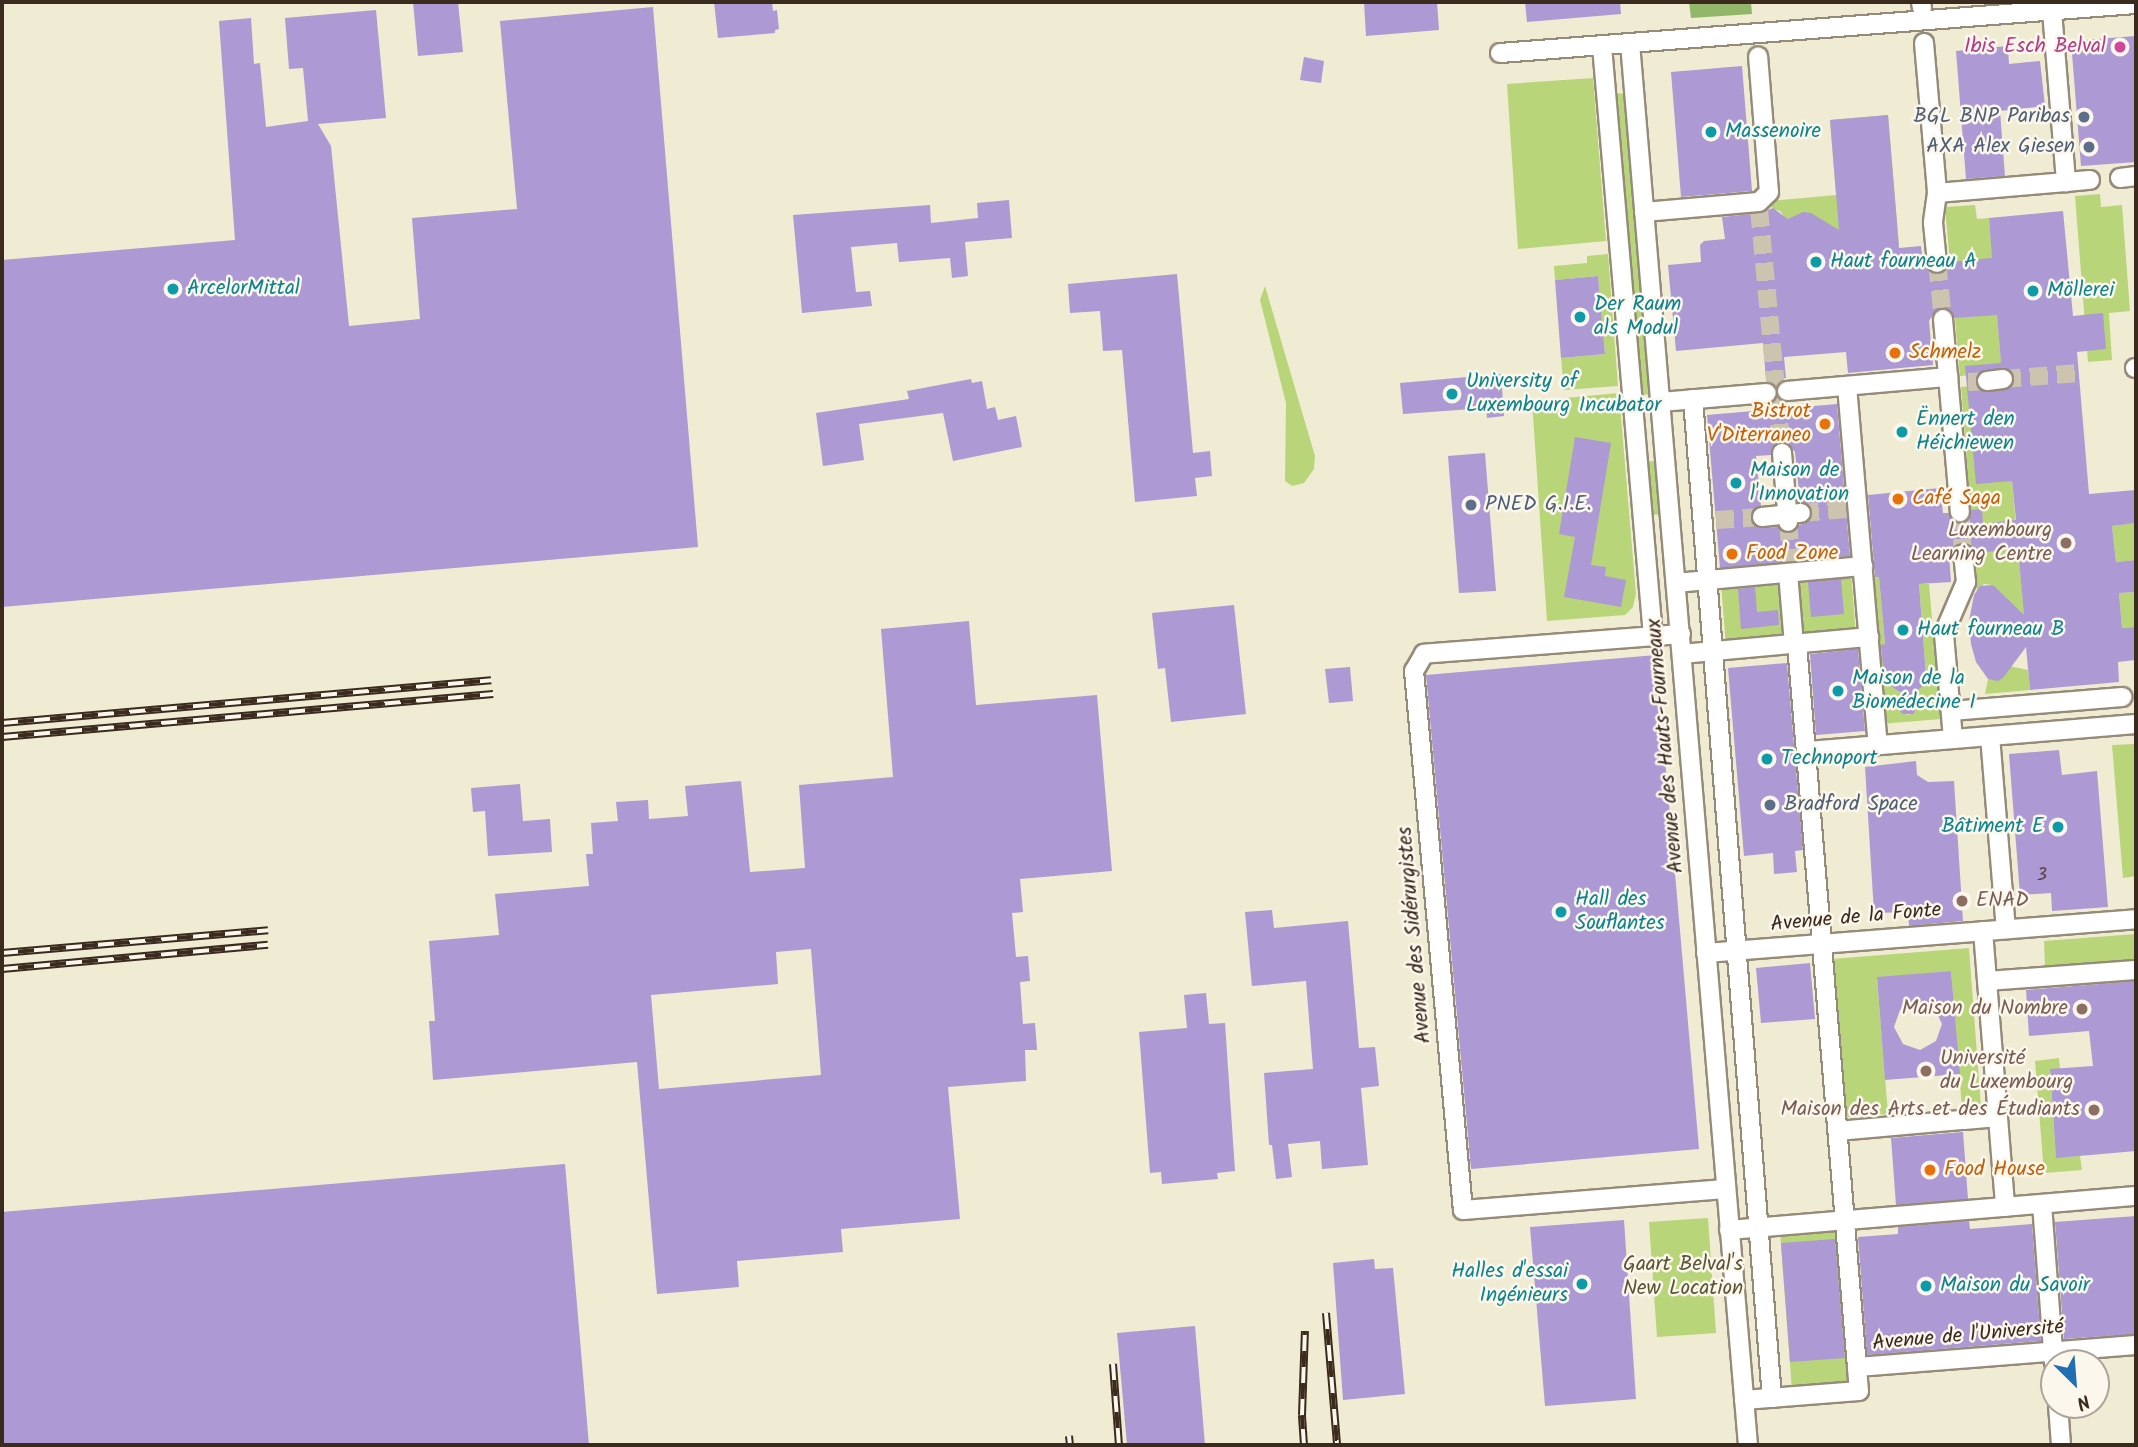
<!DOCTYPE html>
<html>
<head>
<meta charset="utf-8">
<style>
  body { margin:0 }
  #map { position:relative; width:2138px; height:1447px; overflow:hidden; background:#f0ebd3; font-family:Kalam,sans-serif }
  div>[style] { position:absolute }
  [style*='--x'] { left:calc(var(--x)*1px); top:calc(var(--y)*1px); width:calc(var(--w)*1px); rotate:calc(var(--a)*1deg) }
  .green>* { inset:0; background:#b9d57a }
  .forest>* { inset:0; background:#92b66a }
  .building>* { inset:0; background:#ad99d4 }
  .street-tunnel>* { height:18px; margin-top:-9px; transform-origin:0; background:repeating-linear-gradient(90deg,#ccc4af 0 18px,transparent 0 27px) }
  .roads { filter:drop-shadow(2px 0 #968a78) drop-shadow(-2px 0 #968a78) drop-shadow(0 2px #968a78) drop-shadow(0 -2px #968a78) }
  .street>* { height:18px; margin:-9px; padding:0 9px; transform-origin:9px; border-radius:9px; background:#fff }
  .rail>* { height:8px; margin-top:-4px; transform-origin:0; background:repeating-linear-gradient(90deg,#fbf7ec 0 16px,#3b2a1e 0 32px); box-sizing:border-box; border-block:2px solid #3b2a1e }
  .dots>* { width:19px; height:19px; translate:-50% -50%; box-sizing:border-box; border:4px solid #fbf7ec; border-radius:50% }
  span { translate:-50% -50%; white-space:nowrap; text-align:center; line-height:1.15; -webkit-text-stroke:5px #fbf7ec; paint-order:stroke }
  .number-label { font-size:18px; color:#58464c }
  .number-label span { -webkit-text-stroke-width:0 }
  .hotel-label { font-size:21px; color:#b23c85 }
  .right { translate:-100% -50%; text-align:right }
  .service-label { font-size:21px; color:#4e5e75 }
  .left { translate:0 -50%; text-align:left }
  .culture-label { font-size:21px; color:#0d838f }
  .food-label { font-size:21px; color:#c56008 }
  .education-label { font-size:21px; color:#785e54 }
  .street-label { font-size:21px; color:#3b2a1e }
  .park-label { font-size:21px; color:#5a5535 }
  .frame { position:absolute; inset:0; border:4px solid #3b2a1e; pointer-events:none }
  .north { position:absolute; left:2040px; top:1349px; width:70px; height:70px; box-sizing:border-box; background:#fbf7ec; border:2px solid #aea59a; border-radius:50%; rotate:155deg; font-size:19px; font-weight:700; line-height:28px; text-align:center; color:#3b2a1e }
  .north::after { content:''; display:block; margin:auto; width:24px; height:32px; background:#1f6fb2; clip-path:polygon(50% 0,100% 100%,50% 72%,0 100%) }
</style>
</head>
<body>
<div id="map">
  <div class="green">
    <div style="clip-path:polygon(1593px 78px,1606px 241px,1518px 249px,1507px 84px)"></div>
    <div style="clip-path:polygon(1628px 93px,1655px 394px,1638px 395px,1612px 94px)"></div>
    <div style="clip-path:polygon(1888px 115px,1899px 245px,1885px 246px,1786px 219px,1780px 211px,1772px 209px,1771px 201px,1836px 195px,1830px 120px)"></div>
    <div style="clip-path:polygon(2100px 194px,2101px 207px,2122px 205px,2130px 311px,2109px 313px,2112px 360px,2088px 362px,2075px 196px)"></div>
    <div style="clip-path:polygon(1975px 205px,1977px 219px,1989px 218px,2002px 373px,1960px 376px,1945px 207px)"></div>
    <div style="clip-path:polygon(1608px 254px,1618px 386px,1564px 390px,1561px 358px,1605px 354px,1598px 276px,1555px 280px,1554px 266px,1587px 263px,1587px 256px)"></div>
    <div style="clip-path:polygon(1265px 286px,1315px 456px,1314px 469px,1304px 483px,1292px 486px,1285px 481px,1286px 403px,1260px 300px)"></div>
    <div style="clip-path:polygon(2003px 383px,2025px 623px,1993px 585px,1984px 584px,1977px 591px,1961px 387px)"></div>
    <div style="clip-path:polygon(1619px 393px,1636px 594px,1633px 607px,1625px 615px,1547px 621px,1532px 401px)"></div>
    <div style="clip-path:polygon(1660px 460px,1665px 514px,1650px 515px,1645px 462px)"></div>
    <div style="clip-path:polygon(2136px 523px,2136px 560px,2116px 562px,2112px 526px)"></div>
    <div style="clip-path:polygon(1851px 573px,1856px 635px,1800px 639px,1795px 577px)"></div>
    <div style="clip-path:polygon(1879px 577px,1888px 678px,1893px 688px,1902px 693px,1899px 710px,1908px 715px,1917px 709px,1912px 693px,1922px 687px,1926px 676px,1919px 584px,1929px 584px,1941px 719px,1881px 724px,1868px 578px)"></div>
    <div style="clip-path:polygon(1781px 578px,1787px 640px,1726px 646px,1721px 584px)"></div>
    <div style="clip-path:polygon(2136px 592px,2136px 627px,2122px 628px,2119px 593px)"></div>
    <div style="clip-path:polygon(2009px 666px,2028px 670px,2030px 690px,1985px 694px,1988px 679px,1998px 680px)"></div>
    <div style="clip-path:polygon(2134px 744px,2136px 876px,2123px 878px,2112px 745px)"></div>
    <div style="clip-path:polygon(2136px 934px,2136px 960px,2045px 967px,2044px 941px)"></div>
    <div style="clip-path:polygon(1969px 948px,1981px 1107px,1962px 1109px,1951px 971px,1877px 978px,1888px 1114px,1845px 1117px,1832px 959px)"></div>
    <div style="clip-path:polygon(2059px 1058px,2060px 1069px,2050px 1070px,2056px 1157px,2080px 1156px,2082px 1170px,2044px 1173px,2035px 1061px)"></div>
    <div style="clip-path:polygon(1708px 1218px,1716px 1333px,1657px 1337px,1649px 1222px)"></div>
    <div style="clip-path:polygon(1836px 1228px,1848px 1386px,1792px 1391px,1780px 1232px)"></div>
  </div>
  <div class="forest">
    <div style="clip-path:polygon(1689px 2px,1751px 2px,1752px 14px,1691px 18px)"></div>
  </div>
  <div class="building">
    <div style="clip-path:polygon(413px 2px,458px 2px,463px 52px,418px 56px)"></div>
    <div style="clip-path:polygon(714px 2px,772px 2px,773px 11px,777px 10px,779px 29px,775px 30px,775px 33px,718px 38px)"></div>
    <div style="clip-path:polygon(1364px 2px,1437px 2px,1439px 30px,1366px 36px)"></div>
    <div style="clip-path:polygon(1525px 2px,1620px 2px,1621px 14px,1527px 22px)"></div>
    <div style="clip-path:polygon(653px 7px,698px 547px,2px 607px,2px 260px,235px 240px,219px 21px,251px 18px,254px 64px,260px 63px,266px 127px,308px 121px,303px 68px,289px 69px,285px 18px,376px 10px,386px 118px,318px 124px,331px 146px,349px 326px,420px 319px,412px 218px,517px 209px,500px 21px)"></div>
    <div style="clip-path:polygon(2136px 36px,2136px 162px,2081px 166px,2071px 41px)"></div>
    <div style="clip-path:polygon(2008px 46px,2009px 64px,2040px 61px,2045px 106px,2000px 111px,2005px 176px,1966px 179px,1956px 51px)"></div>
    <div style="clip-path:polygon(1304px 57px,1324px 61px,1321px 83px,1300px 80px)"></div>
    <div style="clip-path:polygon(1742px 66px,1752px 191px,1681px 197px,1671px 72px)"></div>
    <div style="clip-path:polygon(evenodd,1888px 115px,1899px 248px,1921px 246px,1923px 264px,1932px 273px,1943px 273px,1948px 262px,1992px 258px,1989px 218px,2063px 211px,2073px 316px,2103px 313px,2106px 349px,2077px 352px,2089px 494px,2136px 490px,2136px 523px,2112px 526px,2116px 562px,2136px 560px,2136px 592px,2119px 593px,2122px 628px,2136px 627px,2136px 660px,2118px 662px,2119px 682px,2030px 690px,2026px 647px,2003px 678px,1998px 681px,1988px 679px,1976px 662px,1971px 644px,1969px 621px,1974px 595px,1980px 586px,1993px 585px,2024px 615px,2018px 549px,1974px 553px,1972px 547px,1962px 543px,1956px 545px,1949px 555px,1951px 582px,1919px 584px,1926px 676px,1922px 687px,1912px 694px,1917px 704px,1914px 714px,1903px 714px,1899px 710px,1902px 693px,1893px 688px,1883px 665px,1881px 645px,1885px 644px,1879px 577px,1875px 577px,1868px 495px,1940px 488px,1943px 513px,1949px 513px,1956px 523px,1967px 521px,1971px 510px,1982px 509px,1983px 524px,2016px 520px,2012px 481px,1976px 484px,1965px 366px,2001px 363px,1997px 315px,1954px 318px,1947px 308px,1936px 310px,1929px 321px,1933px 365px,1848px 373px,1846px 352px,1784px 357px,1786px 378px,1766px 380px,1763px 343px,1676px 351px,1668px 265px,1701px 262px,1700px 245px,1704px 241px,1725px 239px,1722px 217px,1760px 213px,1773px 208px,1788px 219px,1803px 212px,1811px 213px,1839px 230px,1830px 120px,1888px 115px,2002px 368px,2012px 373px,2014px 378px,2010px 388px,1988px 392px,1978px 388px,1976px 382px,1980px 372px,2002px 368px)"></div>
    <div style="clip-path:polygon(1009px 200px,1012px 238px,965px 242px,968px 276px,952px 278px,950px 258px,899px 262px,897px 243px,851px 247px,856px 292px,870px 291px,872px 306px,802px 313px,793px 215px,930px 205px,931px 223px,978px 218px,977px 203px)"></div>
    <div style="clip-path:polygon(1177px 274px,1193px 453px,1210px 451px,1212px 476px,1195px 478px,1197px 496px,1135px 502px,1122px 350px,1103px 351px,1100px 311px,1070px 313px,1068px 284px)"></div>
    <div style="clip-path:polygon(1598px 276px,1605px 354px,1561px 358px,1555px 280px)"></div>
    <div style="clip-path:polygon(1501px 374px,1504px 416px,1487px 418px,1486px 408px,1403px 414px,1400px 383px)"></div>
    <div style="clip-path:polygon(971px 379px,972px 383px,982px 381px,987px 409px,995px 407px,998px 420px,1016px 416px,1022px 447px,953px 461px,943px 413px,859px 424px,864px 460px,823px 466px,816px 413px,909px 399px,907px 391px)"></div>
    <div style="clip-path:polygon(evenodd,1837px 404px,1850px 556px,1720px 568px,1707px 415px,1837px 404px,1780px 442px,1787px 443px,1795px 452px,1800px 502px,1810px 506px,1812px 513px,1808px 522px,1799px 525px,1790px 533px,1778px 527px,1758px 528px,1751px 517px,1755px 508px,1761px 506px,1756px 456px,1771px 455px,1772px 448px,1780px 442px)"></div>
    <div style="clip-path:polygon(1575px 437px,1611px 443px,1591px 565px,1606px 567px,1605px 576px,1626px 580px,1621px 607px,1564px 597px,1575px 537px,1559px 534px)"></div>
    <div style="clip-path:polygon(1485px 453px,1496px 591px,1459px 593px,1448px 456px)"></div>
    <div style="clip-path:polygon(1852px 578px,1841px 580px,1844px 614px,1811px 617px,1808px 582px)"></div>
    <div style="clip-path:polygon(1755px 587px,1757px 612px,1778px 610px,1779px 625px,1741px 629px,1738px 589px)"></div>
    <div style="clip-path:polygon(1234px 605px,1246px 714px,1171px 722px,1165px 668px,1158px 669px,1152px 613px)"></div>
    <div style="clip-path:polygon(evenodd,969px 621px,976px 705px,1097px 695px,1112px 871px,1020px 879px,1023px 912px,1012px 913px,1016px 957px,1028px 956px,1030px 981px,1020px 982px,1023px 1024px,1035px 1023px,1037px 1050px,1025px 1050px,1026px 1081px,948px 1087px,960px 1219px,841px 1229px,843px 1252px,737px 1261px,739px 1287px,657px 1294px,637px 1062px,433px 1080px,429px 1021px,435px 1021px,429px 941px,499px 935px,495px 894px,589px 886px,586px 854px,593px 854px,591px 823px,618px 821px,616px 802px,648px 800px,649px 819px,688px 816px,685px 786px,741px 781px,750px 872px,805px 868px,799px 785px,893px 777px,881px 629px,969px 621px,811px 949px,821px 1075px,659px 1089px,651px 995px,778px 984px,776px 952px,811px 949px)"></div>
    <div style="clip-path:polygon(1858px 649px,1865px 731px,1816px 735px,1810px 654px)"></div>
    <div style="clip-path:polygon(1656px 655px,1699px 1149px,1471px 1169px,1426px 675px)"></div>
    <div style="clip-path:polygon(1787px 663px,1803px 850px,1795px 851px,1797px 872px,1774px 874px,1773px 853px,1744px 856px,1728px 668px)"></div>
    <div style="clip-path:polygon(1350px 667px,1353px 701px,1329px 703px,1325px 669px)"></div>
    <div style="clip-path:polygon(2059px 750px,2062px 775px,2097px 771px,2108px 907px,2052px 911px,2051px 893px,2020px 895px,2009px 754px)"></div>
    <div style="clip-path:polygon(1916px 761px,1917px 775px,1928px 782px,1954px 781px,1963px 921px,1909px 926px,1908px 912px,1874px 913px,1865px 767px)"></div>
    <div style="clip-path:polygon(520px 784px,523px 821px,550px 819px,552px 852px,488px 856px,485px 811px,473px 812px,471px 788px)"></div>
    <div style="clip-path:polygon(1272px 910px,1274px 928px,1348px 921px,1359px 1048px,1375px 1047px,1379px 1086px,1361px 1088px,1368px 1165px,1322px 1169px,1320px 1141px,1288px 1144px,1292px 1177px,1276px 1179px,1272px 1145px,1269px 1145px,1264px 1073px,1313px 1069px,1306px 981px,1252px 986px,1245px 912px)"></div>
    <div style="clip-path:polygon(1810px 963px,1815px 1019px,1761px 1023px,1756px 968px)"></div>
    <div style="clip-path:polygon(evenodd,1951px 971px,1960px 1074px,1885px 1080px,1877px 977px,1951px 971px,1917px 1002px,1934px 1007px,1942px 1024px,1936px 1041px,1920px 1050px,1903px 1044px,1894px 1027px,1900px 1010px,1917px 1002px)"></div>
    <div style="clip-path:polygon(2136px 981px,2136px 1151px,2056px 1158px,2050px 1069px,2093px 1066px,2089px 1031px,2029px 1036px,2026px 990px)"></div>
    <div style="clip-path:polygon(1206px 993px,1209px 1024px,1225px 1023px,1235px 1171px,1217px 1173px,1218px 1179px,1162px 1184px,1161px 1172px,1150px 1173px,1139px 1032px,1187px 1028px,1184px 995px)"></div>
    <div style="clip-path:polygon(1963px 1132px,1968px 1199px,1896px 1205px,1891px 1138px)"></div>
    <div style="clip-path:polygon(565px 1164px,589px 1445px,2px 1445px,2px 1212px)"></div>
    <div style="clip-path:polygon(2136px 1216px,2136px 1334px,2064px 1339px,2055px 1222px)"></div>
    <div style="clip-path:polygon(1624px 1220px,1636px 1399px,1545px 1406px,1530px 1227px)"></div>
    <div style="clip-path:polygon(1969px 1221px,1970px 1229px,2032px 1224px,2041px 1341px,1867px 1355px,1858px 1237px,1898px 1234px,1898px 1227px)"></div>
    <div style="clip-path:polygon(1835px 1239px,1845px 1358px,1790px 1362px,1781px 1243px)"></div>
    <div style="clip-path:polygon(1374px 1259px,1375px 1269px,1393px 1268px,1405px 1394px,1343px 1400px,1333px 1263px)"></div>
    <div style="clip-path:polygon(1195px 1326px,1205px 1445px,1127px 1445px,1117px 1333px)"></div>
  </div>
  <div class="street-tunnel">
    <div style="--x:1759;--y:209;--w:245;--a:84.6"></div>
    <div style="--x:1937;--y:263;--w:56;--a:83.9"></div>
    <div style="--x:2003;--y:379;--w:76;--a:-4.5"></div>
    <div style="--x:1968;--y:382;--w:19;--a:-3"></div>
    <div style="--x:1960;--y:512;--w:42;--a:85.9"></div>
    <div style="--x:1801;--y:513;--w:45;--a:-5.1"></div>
    <div style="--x:1716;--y:520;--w:46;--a:-3.7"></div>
    <div style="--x:1788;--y:522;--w:45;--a:84.9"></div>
  </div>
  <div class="roads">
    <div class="street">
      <div style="--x:1921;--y:2;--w:6;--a:81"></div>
      <div style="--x:2052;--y:11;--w:172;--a:85.3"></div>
      <div style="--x:2066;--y:182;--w:24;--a:-5"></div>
      <div style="--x:1630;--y:43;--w:1407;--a:85.19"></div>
      <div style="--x:1924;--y:43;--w:151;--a:85"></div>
      <div style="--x:1937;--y:193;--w:30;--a:98"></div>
      <div style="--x:1933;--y:223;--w:40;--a:84.3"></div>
      <div style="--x:1602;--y:46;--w:592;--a:85.06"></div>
      <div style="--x:1500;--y:53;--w:638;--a:-4.41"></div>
      <div style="--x:2120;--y:178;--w:16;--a:-7"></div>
      <div style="--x:1937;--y:193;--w:129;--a:-4.9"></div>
      <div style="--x:1644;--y:212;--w:115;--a:-5"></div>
      <div style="--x:1759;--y:202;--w:14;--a:-45"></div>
      <div style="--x:1769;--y:192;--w:136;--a:-94.6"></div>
      <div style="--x:1943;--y:319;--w:194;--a:85"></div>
      <div style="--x:2135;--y:368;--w:1;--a:0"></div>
      <div style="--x:1987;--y:381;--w:16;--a:-7"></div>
      <div style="--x:1847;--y:386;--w:360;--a:85.1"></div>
      <div style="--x:1787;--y:391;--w:162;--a:-5"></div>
      <div style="--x:1693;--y:399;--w:1002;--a:85.48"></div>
      <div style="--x:1661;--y:402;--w:106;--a:-4.9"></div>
      <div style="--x:1782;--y:453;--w:69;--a:85"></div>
      <div style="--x:1762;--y:517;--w:39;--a:-6"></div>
      <div style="--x:1788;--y:573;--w:71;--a:85.2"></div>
      <div style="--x:1676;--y:583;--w:188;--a:-5.2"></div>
      <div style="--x:1681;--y:634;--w:258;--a:175.6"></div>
      <div style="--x:1424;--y:654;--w:20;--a:120"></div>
      <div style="--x:1414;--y:671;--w:541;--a:84.81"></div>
      <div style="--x:1463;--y:1210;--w:263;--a:-4.6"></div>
      <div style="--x:1797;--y:644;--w:725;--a:85.26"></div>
      <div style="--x:1682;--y:654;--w:188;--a:-5.2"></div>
      <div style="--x:1951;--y:711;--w:172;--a:-4.7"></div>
      <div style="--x:1990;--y:736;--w:194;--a:85.3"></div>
      <div style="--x:1953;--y:739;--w:106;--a:-94.9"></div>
      <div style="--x:1944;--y:633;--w:56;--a:-66.7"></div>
      <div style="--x:1966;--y:582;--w:28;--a:-96"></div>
      <div style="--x:1808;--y:751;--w:329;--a:-4.7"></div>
      <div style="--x:1983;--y:931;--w:277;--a:85.4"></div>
      <div style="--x:1706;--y:953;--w:431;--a:-4.5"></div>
      <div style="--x:1987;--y:981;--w:149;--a:-4.2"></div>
      <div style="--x:1964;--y:1120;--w:34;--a:-5"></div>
      <div style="--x:1838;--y:1131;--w:123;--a:-5.1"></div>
      <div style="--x:2042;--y:1204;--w:159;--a:85.7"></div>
      <div style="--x:1729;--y:1230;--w:408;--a:-4.8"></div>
      <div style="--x:1744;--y:1400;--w:115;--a:-4.5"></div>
      <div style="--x:1859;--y:1391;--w:24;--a:-95"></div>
      <div style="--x:1857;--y:1367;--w:280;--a:-4.5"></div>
      <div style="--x:2058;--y:1405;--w:40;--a:85.7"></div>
    </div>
  </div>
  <div class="rail">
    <div style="--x:2;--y:723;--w:491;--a:-5"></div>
    <div style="--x:2;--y:737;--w:493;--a:-5"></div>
    <div style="--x:2;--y:953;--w:267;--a:-4.9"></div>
    <div style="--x:2;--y:969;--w:267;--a:-5.2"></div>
    <div style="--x:1326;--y:1313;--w:132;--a:85.2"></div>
    <div style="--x:1113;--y:1364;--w:81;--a:85.8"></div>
    <div style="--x:1069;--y:1436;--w:9;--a:84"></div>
    <div style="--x:1304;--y:1445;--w:30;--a:-94"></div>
    <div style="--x:1302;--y:1415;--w:84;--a:-88"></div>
  </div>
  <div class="dots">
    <div style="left:2120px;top:47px;background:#d1479c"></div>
    <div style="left:2084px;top:117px;background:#5c6f8a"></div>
    <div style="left:1711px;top:132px;background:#0f9aa8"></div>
    <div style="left:2089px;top:147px;background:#5c6f8a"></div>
    <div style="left:1816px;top:262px;background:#0f9aa8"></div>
    <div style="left:173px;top:289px;background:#0f9aa8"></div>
    <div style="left:2033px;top:291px;background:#0f9aa8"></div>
    <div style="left:1580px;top:317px;background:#0f9aa8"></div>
    <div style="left:1895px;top:353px;background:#e8710a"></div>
    <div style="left:1452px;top:394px;background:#0f9aa8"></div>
    <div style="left:1825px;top:424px;background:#e8710a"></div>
    <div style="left:1902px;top:432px;background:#0f9aa8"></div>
    <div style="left:1736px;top:483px;background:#0f9aa8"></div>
    <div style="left:1898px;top:499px;background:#e8710a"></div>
    <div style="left:1471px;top:505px;background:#5c6f8a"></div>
    <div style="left:2066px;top:543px;background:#8d6e63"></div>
    <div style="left:1732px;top:554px;background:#e8710a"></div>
    <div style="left:1903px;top:630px;background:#0f9aa8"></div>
    <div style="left:1838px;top:691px;background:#0f9aa8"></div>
    <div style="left:1767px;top:759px;background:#0f9aa8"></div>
    <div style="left:1770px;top:805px;background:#5c6f8a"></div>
    <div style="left:2058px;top:827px;background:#0f9aa8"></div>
    <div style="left:1962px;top:901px;background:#8d6e63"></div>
    <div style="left:1561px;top:912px;background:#0f9aa8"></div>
    <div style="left:2082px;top:1009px;background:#8d6e63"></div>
    <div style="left:1926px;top:1071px;background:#8d6e63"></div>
    <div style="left:2094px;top:1110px;background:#8d6e63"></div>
    <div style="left:1930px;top:1170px;background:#e8710a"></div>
    <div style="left:1582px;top:1284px;background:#0f9aa8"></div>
    <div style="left:1926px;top:1286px;background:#0f9aa8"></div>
  </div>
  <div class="number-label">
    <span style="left:2042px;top:876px">3</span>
  </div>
  <div class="hotel-label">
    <span class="right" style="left:2106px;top:47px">Ibis Esch Belval</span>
  </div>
  <div class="service-label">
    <span class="right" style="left:2070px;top:117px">BGL BNP Paribas</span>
    <span class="right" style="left:2075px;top:147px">AXA Alex Giesen</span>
    <span class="left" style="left:1485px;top:505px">PNED G.I.E.</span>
    <span class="left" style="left:1784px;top:805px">Bradford Space</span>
  </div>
  <div class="culture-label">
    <span class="left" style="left:1725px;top:132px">Massenoire</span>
    <span class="left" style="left:1830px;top:262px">Haut fourneau A</span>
    <span class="left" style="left:187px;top:289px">ArcelorMittal</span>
    <span class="left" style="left:2047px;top:291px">Möllerei</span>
    <span class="left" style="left:1594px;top:317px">Der Raum<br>als Modul</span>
    <span class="left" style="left:1466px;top:394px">University of<br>Luxembourg Incubator</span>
    <span class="left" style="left:1916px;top:432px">Ënnert den<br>Héichiewen</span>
    <span class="left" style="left:1750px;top:483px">Maison de<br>l'Innovation</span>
    <span class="left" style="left:1917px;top:630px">Haut fourneau B</span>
    <span class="left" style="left:1852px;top:691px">Maison de la<br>Biomédecine I</span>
    <span class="left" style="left:1781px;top:759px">Technoport</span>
    <span class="right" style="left:2044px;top:827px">Bâtiment E</span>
    <span class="left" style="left:1575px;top:912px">Hall des<br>Souflantes</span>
    <span class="right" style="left:1568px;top:1284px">Halles d'essai<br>Ingénieurs</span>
    <span class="left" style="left:1940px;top:1286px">Maison du Savoir</span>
  </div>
  <div class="food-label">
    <span class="left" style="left:1909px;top:353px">Schmelz</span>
    <span class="right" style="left:1811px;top:424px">Bistrot<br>V'Diterraneo</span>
    <span class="left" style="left:1912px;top:499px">Café Saga</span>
    <span class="left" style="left:1746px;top:554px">Food Zone</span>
    <span class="left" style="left:1944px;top:1170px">Food House</span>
  </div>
  <div class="education-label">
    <span class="right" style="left:2052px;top:543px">Luxembourg<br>Learning Centre</span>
    <span class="left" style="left:1976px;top:901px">ENAD</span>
    <span class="right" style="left:2068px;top:1009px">Maison du Nombre</span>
    <span class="left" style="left:1940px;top:1071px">Université<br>du Luxembourg</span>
    <span class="right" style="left:2080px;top:1110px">Maison des Arts et des Étudiants</span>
  </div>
  <div class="street-label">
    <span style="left:1666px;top:746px;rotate:-95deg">Avenue des Hauts-Fourneaux</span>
    <span style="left:1856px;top:918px;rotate:-5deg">Avenue de la Fonte</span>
    <span style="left:1415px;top:935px;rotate:-95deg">Avenue des Sidérurgistes</span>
    <span style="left:1968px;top:1336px;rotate:-5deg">Avenue de l'Université</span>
  </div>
  <div class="park-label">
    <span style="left:1683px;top:1277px">Gaart Belval's<br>New Location</span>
  </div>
  <div class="frame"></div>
  <div class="north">N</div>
</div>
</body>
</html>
